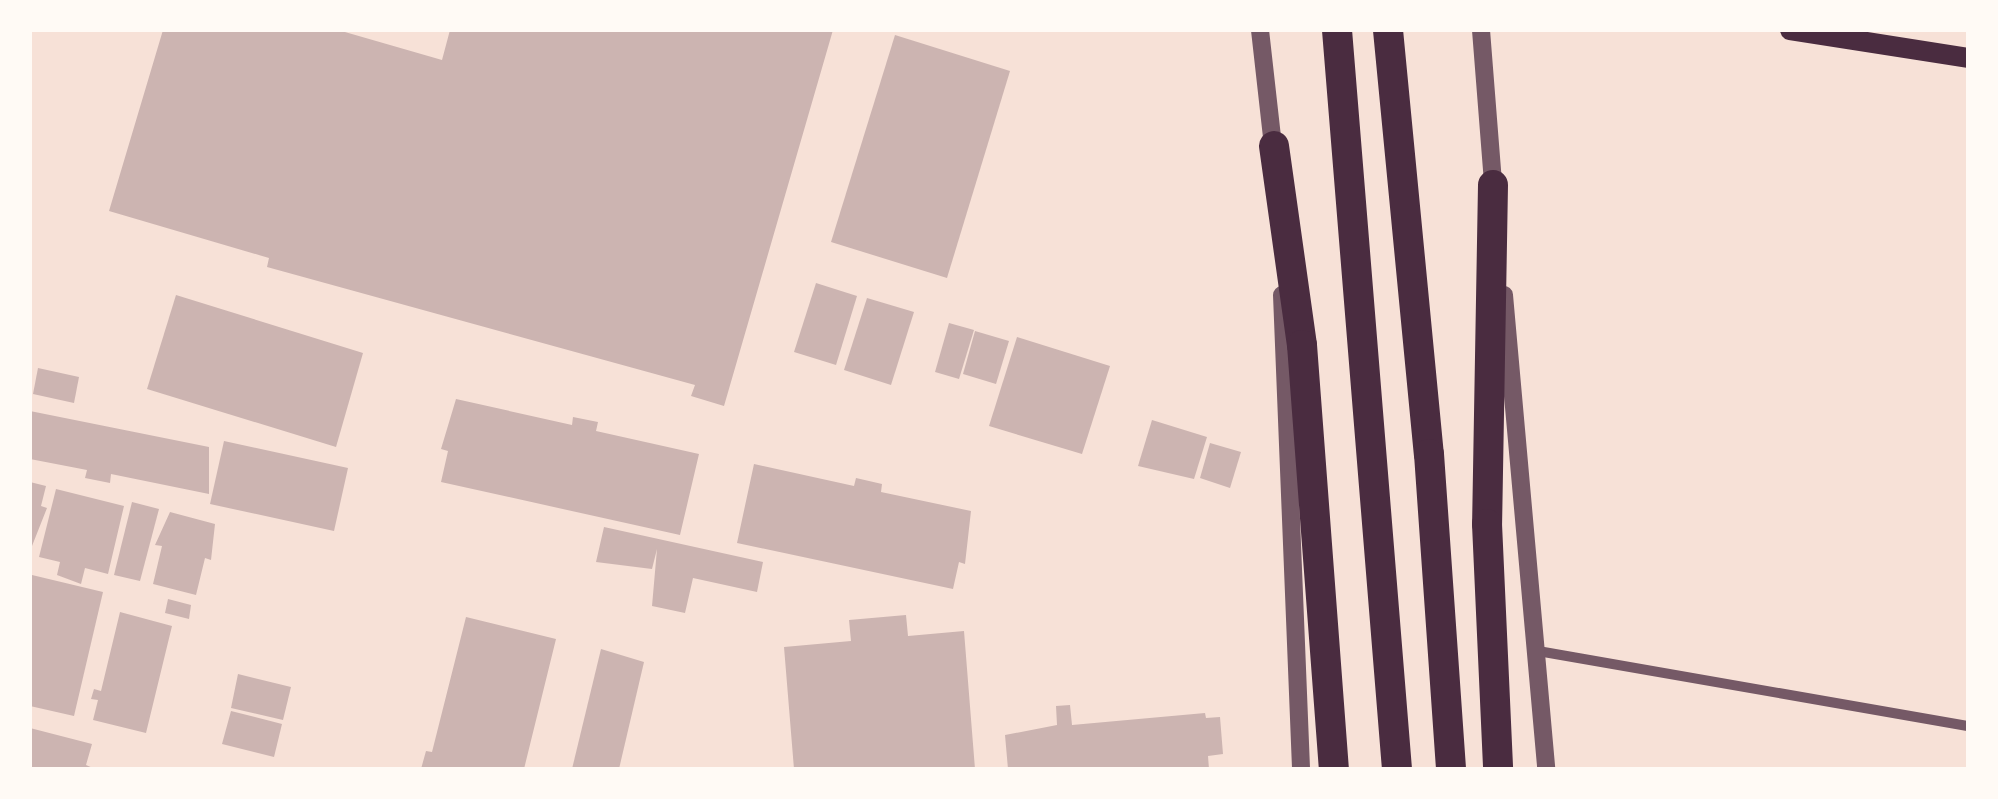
<!DOCTYPE html>
<html>
<head>
<meta charset="utf-8">
<style>
  body { margin:0 }
  #map { position:relative; width:1998px; height:799px; overflow:hidden; background:#f7e1d7; font-family:"Source Sans 3",sans-serif }
  div>[style] { position:absolute }
  [style*='--x'] { left:calc(var(--x)*1px); top:calc(var(--y)*1px); width:calc(var(--w)*1px); rotate:calc(var(--a)*1deg) }
  .building>* { inset:0; background:#ccb4b1 }
  .minor>* { height:10px; margin:-5px; padding:0 5px; transform-origin:5px; border-radius:5px; background:#755966 }
  .tertiary>* { height:18px; margin:-9px; padding:0 9px; transform-origin:9px; border-radius:9px; background:#755966 }
  .secondary>* { height:20px; margin:-10px; padding:0 10px; transform-origin:10px; border-radius:10px; background:#4a2c40 }
  .motorway>* { height:30px; margin:-15px; padding:0 15px; transform-origin:15px; border-radius:15px; background:#4a2c40 }
  span { translate:-50% -50%; white-space:nowrap; text-align:center; line-height:1.15; -webkit-text-stroke:10px #fffaf5; paint-order:stroke }
  .frame { position:absolute; inset:0; border:32px solid #fffaf5; pointer-events:none }
</style>
</head>
<body>
<div id="map">
  <div class="building">
    <div style="clip-path:polygon(163px 30px,338px 30px,442px 60px,450px 30px,833px 30px,724px 406px,691px 396px,695px 385px,267px 267px,269px 258px,109px 211px)"></div>
    <div style="clip-path:polygon(895px 35px,1010px 71px,947px 278px,831px 242px)"></div>
    <div style="clip-path:polygon(816px 283px,857px 296px,836px 365px,794px 352px)"></div>
    <div style="clip-path:polygon(176px 295px,363px 353px,336px 447px,147px 389px)"></div>
    <div style="clip-path:polygon(867px 298px,914px 312px,891px 385px,844px 370px)"></div>
    <div style="clip-path:polygon(949px 323px,974px 330px,959px 379px,935px 372px)"></div>
    <div style="clip-path:polygon(975px 331px,1009px 341px,996px 384px,963px 374px)"></div>
    <div style="clip-path:polygon(1017px 337px,1110px 366px,1082px 454px,989px 426px)"></div>
    <div style="clip-path:polygon(38px 368px,79px 377px,74px 403px,33px 394px)"></div>
    <div style="clip-path:polygon(456px 399px,572px 425px,573px 417px,598px 422px,596px 431px,699px 454px,680px 535px,441px 482px,448px 451px,441px 449px)"></div>
    <div style="clip-path:polygon(30px 411px,209px 447px,209px 494px,111px 474px,110px 483px,85px 478px,87px 470px,30px 459px)"></div>
    <div style="clip-path:polygon(1152px 420px,1207px 437px,1194px 479px,1138px 466px)"></div>
    <div style="clip-path:polygon(224px 441px,348px 468px,334px 531px,210px 504px)"></div>
    <div style="clip-path:polygon(1210px 443px,1241px 452px,1230px 488px,1200px 478px)"></div>
    <div style="clip-path:polygon(754px 464px,854px 486px,856px 478px,882px 484px,881px 492px,971px 511px,965px 564px,959px 562px,953px 589px,737px 543px)"></div>
    <div style="clip-path:polygon(30px 482px,46px 486px,41px 506px,47px 508px,32px 546px)"></div>
    <div style="clip-path:polygon(56px 489px,124px 506px,108px 574px,85px 568px,81px 584px,57px 575px,60px 562px,39px 557px)"></div>
    <div style="clip-path:polygon(132px 502px,159px 509px,140px 581px,114px 575px)"></div>
    <div style="clip-path:polygon(170px 512px,215px 524px,211px 560px,205px 558px,196px 595px,153px 584px,162px 546px,155px 545px)"></div>
    <div style="clip-path:polygon(604px 527px,763px 562px,757px 592px,693px 578px,685px 613px,652px 606px,657px 549px,652px 569px,596px 562px)"></div>
    <div style="clip-path:polygon(32px 575px,103px 592px,74px 716px,30px 706px)"></div>
    <div style="clip-path:polygon(168px 599px,191px 605px,189px 619px,165px 613px)"></div>
    <div style="clip-path:polygon(120px 612px,172px 626px,146px 733px,93px 720px,98px 700px,91px 699px,94px 689px,101px 691px)"></div>
    <div style="clip-path:polygon(906px 615px,908px 636px,964px 631px,975px 769px,794px 769px,784px 647px,851px 641px,849px 620px)"></div>
    <div style="clip-path:polygon(466px 617px,556px 639px,524px 769px,421px 769px,426px 751px,432px 752px)"></div>
    <div style="clip-path:polygon(601px 649px,644px 662px,619px 769px,572px 769px)"></div>
    <div style="clip-path:polygon(238px 674px,291px 687px,283px 720px,231px 708px)"></div>
    <div style="clip-path:polygon(1070px 705px,1072px 725px,1205px 713px,1206px 718px,1220px 717px,1223px 754px,1208px 756px,1209px 769px,1008px 769px,1005px 735px,1057px 725px,1056px 706px)"></div>
    <div style="clip-path:polygon(231px 711px,282px 724px,274px 757px,222px 744px)"></div>
    <div style="clip-path:polygon(30px 728px,92px 744px,86px 765px,95px 769px,30px 769px)"></div>
  </div>
  <div class="minor">
    <div style="--x:1538;--y:651;--w:436;--a:9.9"></div>
  </div>
  <div class="tertiary">
    <div style="--x:1260;--y:30;--w:125;--a:83.6"></div>
    <div style="--x:1481;--y:30;--w:165;--a:85.5"></div>
    <div style="--x:1282;--y:295;--w:474;--a:87.7"></div>
    <div style="--x:1504;--y:295;--w:476;--a:84.9"></div>
  </div>
  <div class="secondary">
    <div style="--x:1790;--y:30;--w:180;--a:8.9"></div>
  </div>
  <div class="motorway">
    <div style="--x:1337;--y:30;--w:741;--a:85.36"></div>
    <div style="--x:1388;--y:30;--w:426;--a:84.5"></div>
    <div style="--x:1429;--y:454;--w:316;--a:86"></div>
    <div style="--x:1274;--y:146;--w:201;--a:82"></div>
    <div style="--x:1302;--y:345;--w:425;--a:85.7"></div>
    <div style="--x:1493;--y:185;--w:339;--a:91"></div>
    <div style="--x:1487;--y:524;--w:245;--a:87.4"></div>
  </div>
  <div class="frame"></div>
</div>
</body>
</html>
